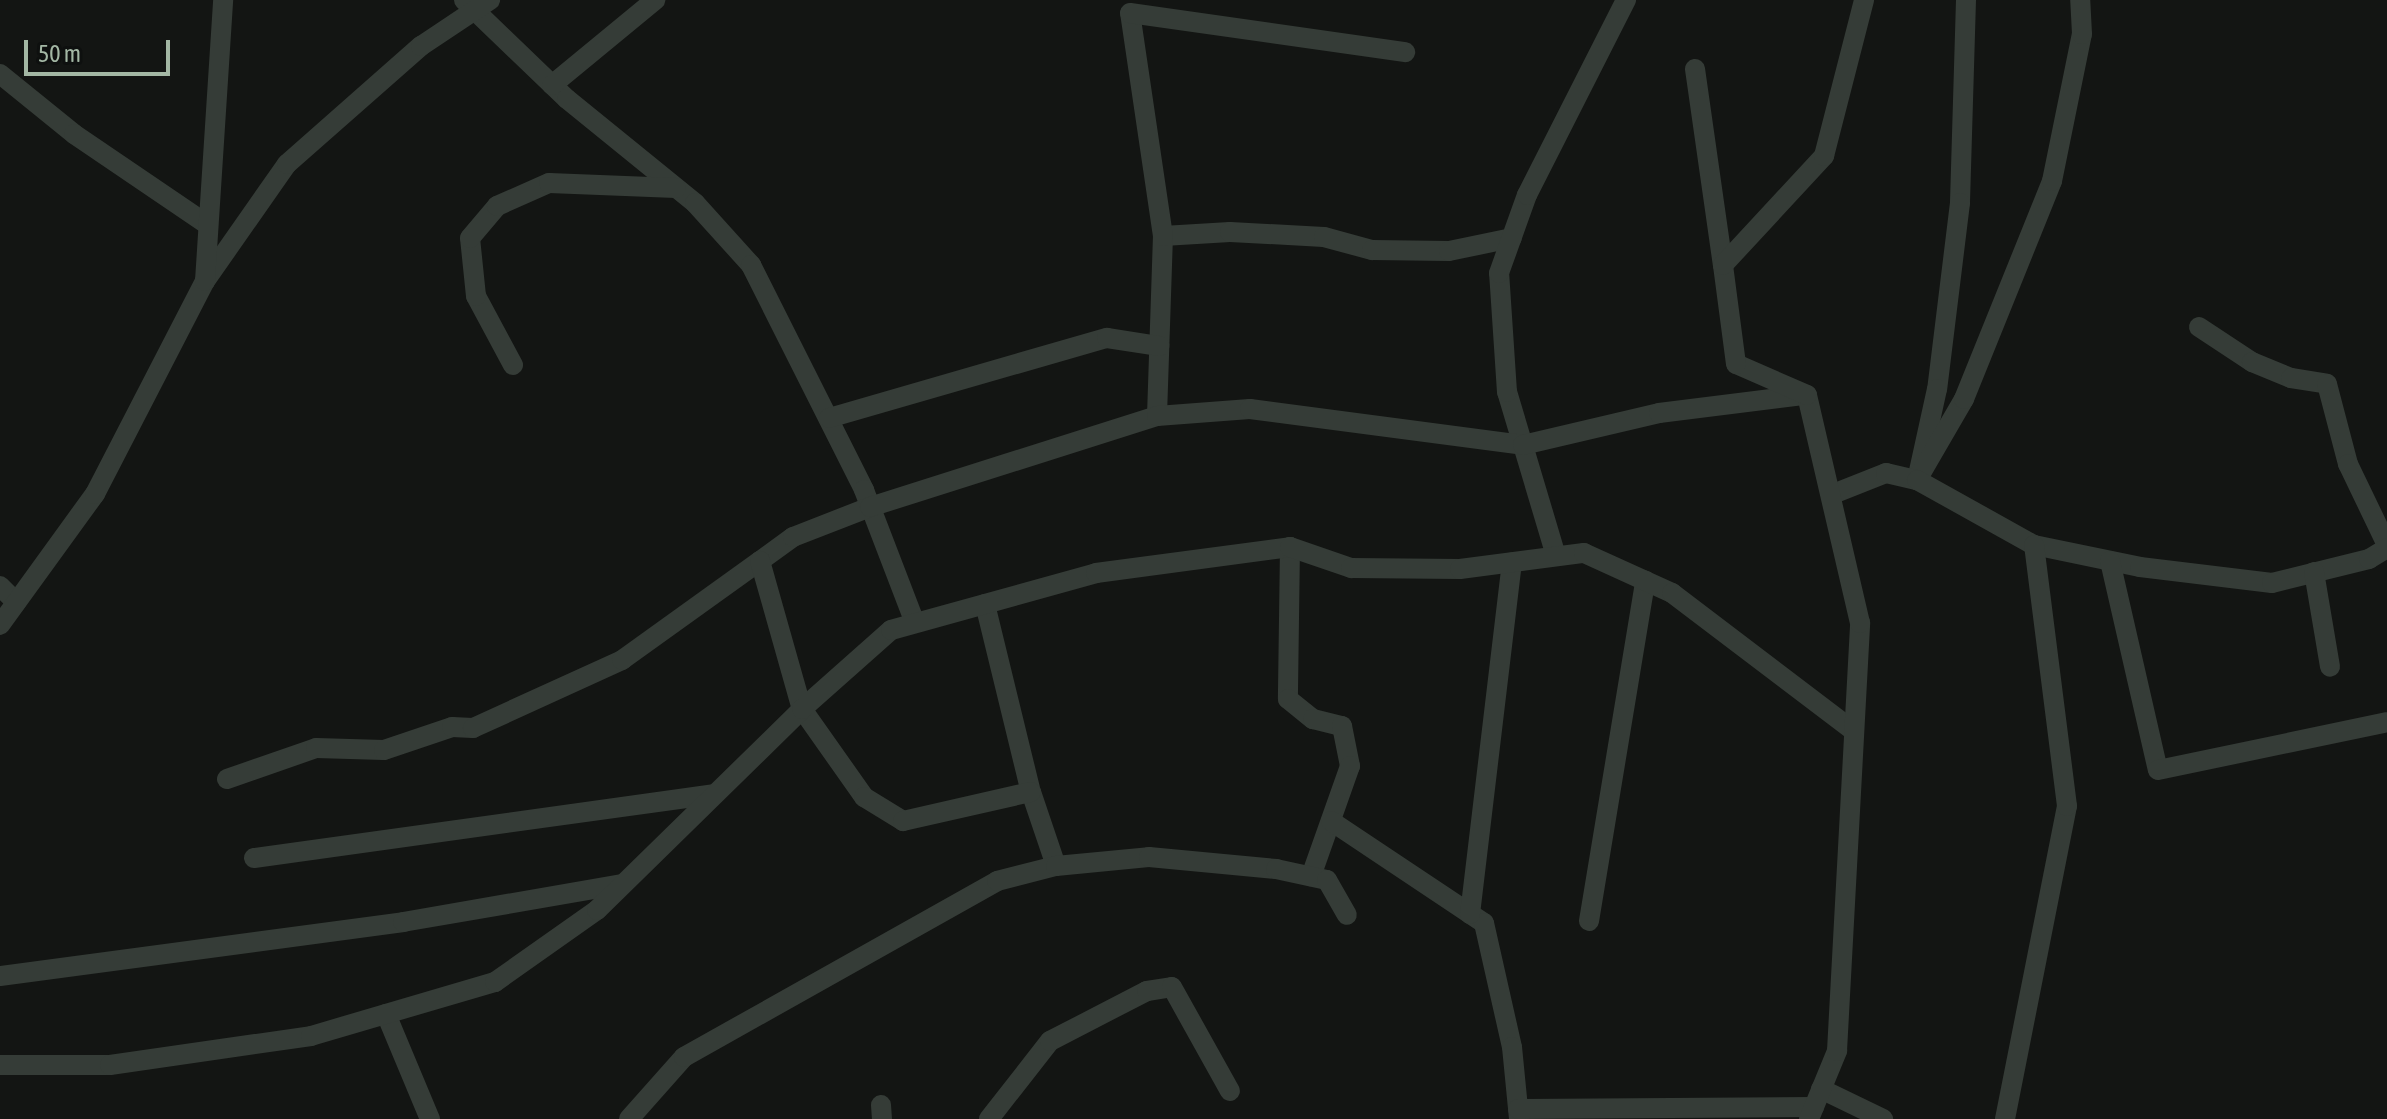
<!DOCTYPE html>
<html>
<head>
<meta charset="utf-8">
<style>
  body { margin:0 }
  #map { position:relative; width:2387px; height:1119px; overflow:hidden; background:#131513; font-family:"Asap Condensed",sans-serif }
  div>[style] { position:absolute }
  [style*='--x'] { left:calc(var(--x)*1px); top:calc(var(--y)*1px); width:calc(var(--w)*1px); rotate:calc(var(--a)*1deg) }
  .minor>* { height:20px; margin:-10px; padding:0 10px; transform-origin:10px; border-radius:10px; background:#353c37 }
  span { translate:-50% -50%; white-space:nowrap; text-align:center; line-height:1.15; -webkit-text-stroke:7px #0e100f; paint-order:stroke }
  .scale { position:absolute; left:24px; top:40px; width:146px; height:36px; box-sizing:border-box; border:4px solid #a3b7a4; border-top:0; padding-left:10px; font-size:24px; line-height:28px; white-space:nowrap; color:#a3b7a4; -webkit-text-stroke:6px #0e100f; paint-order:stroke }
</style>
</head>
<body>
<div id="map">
  <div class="minor">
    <div style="--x:464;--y:0;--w:143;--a:43.9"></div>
    <div style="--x:567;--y:99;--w:165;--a:39.1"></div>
    <div style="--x:695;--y:203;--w:84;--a:47.9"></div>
    <div style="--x:751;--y:265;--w:252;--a:63.3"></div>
    <div style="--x:864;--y:490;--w:142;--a:69"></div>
    <div style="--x:1966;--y:0;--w:203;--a:91.7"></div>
    <div style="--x:1960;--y:203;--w:187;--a:97"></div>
    <div style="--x:1937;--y:389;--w:93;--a:102.4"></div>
    <div style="--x:1917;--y:480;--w:94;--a:-59.9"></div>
    <div style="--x:1964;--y:399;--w:235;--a:-68"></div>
    <div style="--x:2052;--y:181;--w:150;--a:-78.5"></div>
    <div style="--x:2082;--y:34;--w:34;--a:-93"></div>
    <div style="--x:1695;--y:69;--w:198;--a:81.9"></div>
    <div style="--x:0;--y:74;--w:95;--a:39"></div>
    <div style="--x:74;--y:134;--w:162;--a:34.2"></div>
    <div style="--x:552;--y:85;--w:134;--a:-39.5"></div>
    <div style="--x:1163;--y:236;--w:67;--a:-3.4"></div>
    <div style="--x:1230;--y:232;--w:94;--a:3"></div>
    <div style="--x:1324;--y:237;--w:50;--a:15.2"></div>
    <div style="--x:1372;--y:250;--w:77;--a:0.7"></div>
    <div style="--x:1449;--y:251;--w:64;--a:-11.7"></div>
    <div style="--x:205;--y:281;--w:143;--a:-55"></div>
    <div style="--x:287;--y:164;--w:179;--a:-41.4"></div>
    <div style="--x:421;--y:46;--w:83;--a:-33.7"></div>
    <div style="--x:2199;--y:327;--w:64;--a:33.4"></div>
    <div style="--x:2252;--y:362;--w:42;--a:22.3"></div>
    <div style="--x:2291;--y:378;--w:36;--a:9"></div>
    <div style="--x:2327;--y:384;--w:83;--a:75.3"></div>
    <div style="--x:2348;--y:464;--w:90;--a:64.3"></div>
    <div style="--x:513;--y:365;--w:78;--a:-118.2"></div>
    <div style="--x:476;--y:296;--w:58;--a:-95.9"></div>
    <div style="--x:470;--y:238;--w:42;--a:-49.8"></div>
    <div style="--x:497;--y:206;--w:57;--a:-23.9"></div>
    <div style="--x:549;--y:183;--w:127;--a:2.3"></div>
    <div style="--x:1157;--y:416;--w:180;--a:-88.1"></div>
    <div style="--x:1163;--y:236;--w:225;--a:-98.4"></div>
    <div style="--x:1130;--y:13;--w:278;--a:8.1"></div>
    <div style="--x:829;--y:418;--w:289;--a:-16.1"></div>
    <div style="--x:1107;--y:338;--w:53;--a:8.7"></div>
    <div style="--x:1833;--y:494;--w:57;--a:-21.6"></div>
    <div style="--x:1886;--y:473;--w:32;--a:13"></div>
    <div style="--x:1917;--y:480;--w:134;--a:29.1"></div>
    <div style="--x:2034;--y:545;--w:108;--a:11.7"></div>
    <div style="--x:2140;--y:567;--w:133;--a:6.9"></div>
    <div style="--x:2272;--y:583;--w:100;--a:-13.9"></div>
    <div style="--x:2369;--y:559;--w:21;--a:-31"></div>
    <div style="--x:1290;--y:547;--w:152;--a:90.8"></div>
    <div style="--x:1288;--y:699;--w:32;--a:39"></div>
    <div style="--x:1313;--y:719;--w:30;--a:14"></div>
    <div style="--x:1342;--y:726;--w:41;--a:78.7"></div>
    <div style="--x:1350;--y:766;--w:117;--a:109.5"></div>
    <div style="--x:1556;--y:556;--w:171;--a:-106.6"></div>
    <div style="--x:1507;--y:392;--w:119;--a:-93.8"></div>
    <div style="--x:1499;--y:273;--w:83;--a:-70.3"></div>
    <div style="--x:1527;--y:195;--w:219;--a:-63.1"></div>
    <div style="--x:760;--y:561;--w:41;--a:-36"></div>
    <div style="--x:793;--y:537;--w:83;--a:-21.3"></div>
    <div style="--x:870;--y:507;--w:301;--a:-17.6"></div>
    <div style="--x:1157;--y:416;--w:93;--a:-4.3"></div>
    <div style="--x:1250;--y:409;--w:275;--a:7.5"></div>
    <div style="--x:1523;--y:445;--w:140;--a:-13.2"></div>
    <div style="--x:1659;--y:413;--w:145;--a:-7.1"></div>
    <div style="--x:2110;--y:561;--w:214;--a:77.1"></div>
    <div style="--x:2158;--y:770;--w:234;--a:-11.8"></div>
    <div style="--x:2314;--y:572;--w:96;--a:80.4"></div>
    <div style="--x:0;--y:586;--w:23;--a:45"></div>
    <div style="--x:985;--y:604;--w:194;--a:76.3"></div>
    <div style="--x:1031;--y:792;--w:78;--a:71.3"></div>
    <div style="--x:0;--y:625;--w:162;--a:-54.1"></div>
    <div style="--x:95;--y:494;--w:240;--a:-62.7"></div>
    <div style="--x:205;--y:281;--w:282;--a:-86.3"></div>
    <div style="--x:227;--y:779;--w:94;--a:-19.2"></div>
    <div style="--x:316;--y:748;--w:68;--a:1.7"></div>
    <div style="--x:384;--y:750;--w:72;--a:-18.7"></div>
    <div style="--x:452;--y:727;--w:21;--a:3"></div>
    <div style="--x:473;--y:728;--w:164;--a:-24.5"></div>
    <div style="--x:622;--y:660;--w:170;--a:-35.7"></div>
    <div style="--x:760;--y:561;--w:154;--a:74.2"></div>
    <div style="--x:802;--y:709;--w:108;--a:54.8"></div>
    <div style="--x:864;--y:797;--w:46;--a:31.6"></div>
    <div style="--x:903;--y:821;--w:131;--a:-12.8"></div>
    <div style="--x:1331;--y:821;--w:184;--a:33.7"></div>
    <div style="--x:1484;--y:923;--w:127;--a:77.3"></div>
    <div style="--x:1512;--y:1047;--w:72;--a:84.4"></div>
    <div style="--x:254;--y:858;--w:464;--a:-7.9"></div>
    <div style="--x:1470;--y:914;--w:354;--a:-83.2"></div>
    <div style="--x:1589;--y:921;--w:345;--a:-80.6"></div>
    <div style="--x:0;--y:976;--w:407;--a:-7.6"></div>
    <div style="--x:403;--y:922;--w:222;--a:-9.8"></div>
    <div style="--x:386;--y:1014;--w:114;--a:67.3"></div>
    <div style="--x:0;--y:1065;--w:110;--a:0"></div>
    <div style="--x:110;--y:1065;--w:203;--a:-8.2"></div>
    <div style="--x:311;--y:1036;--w:192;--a:-16.4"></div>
    <div style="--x:495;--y:982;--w:125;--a:-35.2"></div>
    <div style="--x:597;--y:910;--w:287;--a:-44.4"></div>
    <div style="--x:802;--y:709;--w:119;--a:-41.6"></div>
    <div style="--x:891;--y:630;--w:213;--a:-15.5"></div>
    <div style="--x:1096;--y:573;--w:196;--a:-7.6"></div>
    <div style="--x:1290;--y:547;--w:65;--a:19"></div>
    <div style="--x:1351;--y:568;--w:109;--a:0.5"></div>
    <div style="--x:1460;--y:569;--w:125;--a:-7.4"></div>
    <div style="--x:1584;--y:553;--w:97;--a:24.4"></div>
    <div style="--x:1672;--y:593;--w:228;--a:37.2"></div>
    <div style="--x:1821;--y:1089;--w:69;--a:25.8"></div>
    <div style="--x:881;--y:1105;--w:14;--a:86"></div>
    <div style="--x:1518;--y:1109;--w:296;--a:-0.4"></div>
    <div style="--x:629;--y:1119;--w:83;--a:-48.4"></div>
    <div style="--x:684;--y:1057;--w:359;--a:-29.3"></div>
    <div style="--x:997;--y:881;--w:61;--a:-14.3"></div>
    <div style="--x:1056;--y:866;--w:93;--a:-5.5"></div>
    <div style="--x:1149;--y:857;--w:128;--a:5.4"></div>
    <div style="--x:1276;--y:869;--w:52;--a:12.2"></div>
    <div style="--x:1327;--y:880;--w:40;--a:60.3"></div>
    <div style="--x:989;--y:1119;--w:99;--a:-52"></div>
    <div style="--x:1050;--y:1041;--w:109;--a:-27.3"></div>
    <div style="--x:1147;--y:991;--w:25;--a:-9"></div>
    <div style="--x:1172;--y:987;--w:119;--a:60.9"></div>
    <div style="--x:1809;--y:1119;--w:74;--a:-67.6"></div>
    <div style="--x:1837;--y:1051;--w:429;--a:-86.9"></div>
    <div style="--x:1860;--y:623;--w:234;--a:-103.1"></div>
    <div style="--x:1807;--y:395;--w:77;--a:-156.4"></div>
    <div style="--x:1736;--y:364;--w:100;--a:-97.5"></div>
    <div style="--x:1723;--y:265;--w:149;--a:-47.2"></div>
    <div style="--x:1824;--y:156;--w:161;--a:-75.6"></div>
    <div style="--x:2005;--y:1119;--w:319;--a:-78.8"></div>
    <div style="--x:2067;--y:806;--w:263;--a:-97.2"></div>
  </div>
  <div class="scale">50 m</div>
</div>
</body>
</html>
